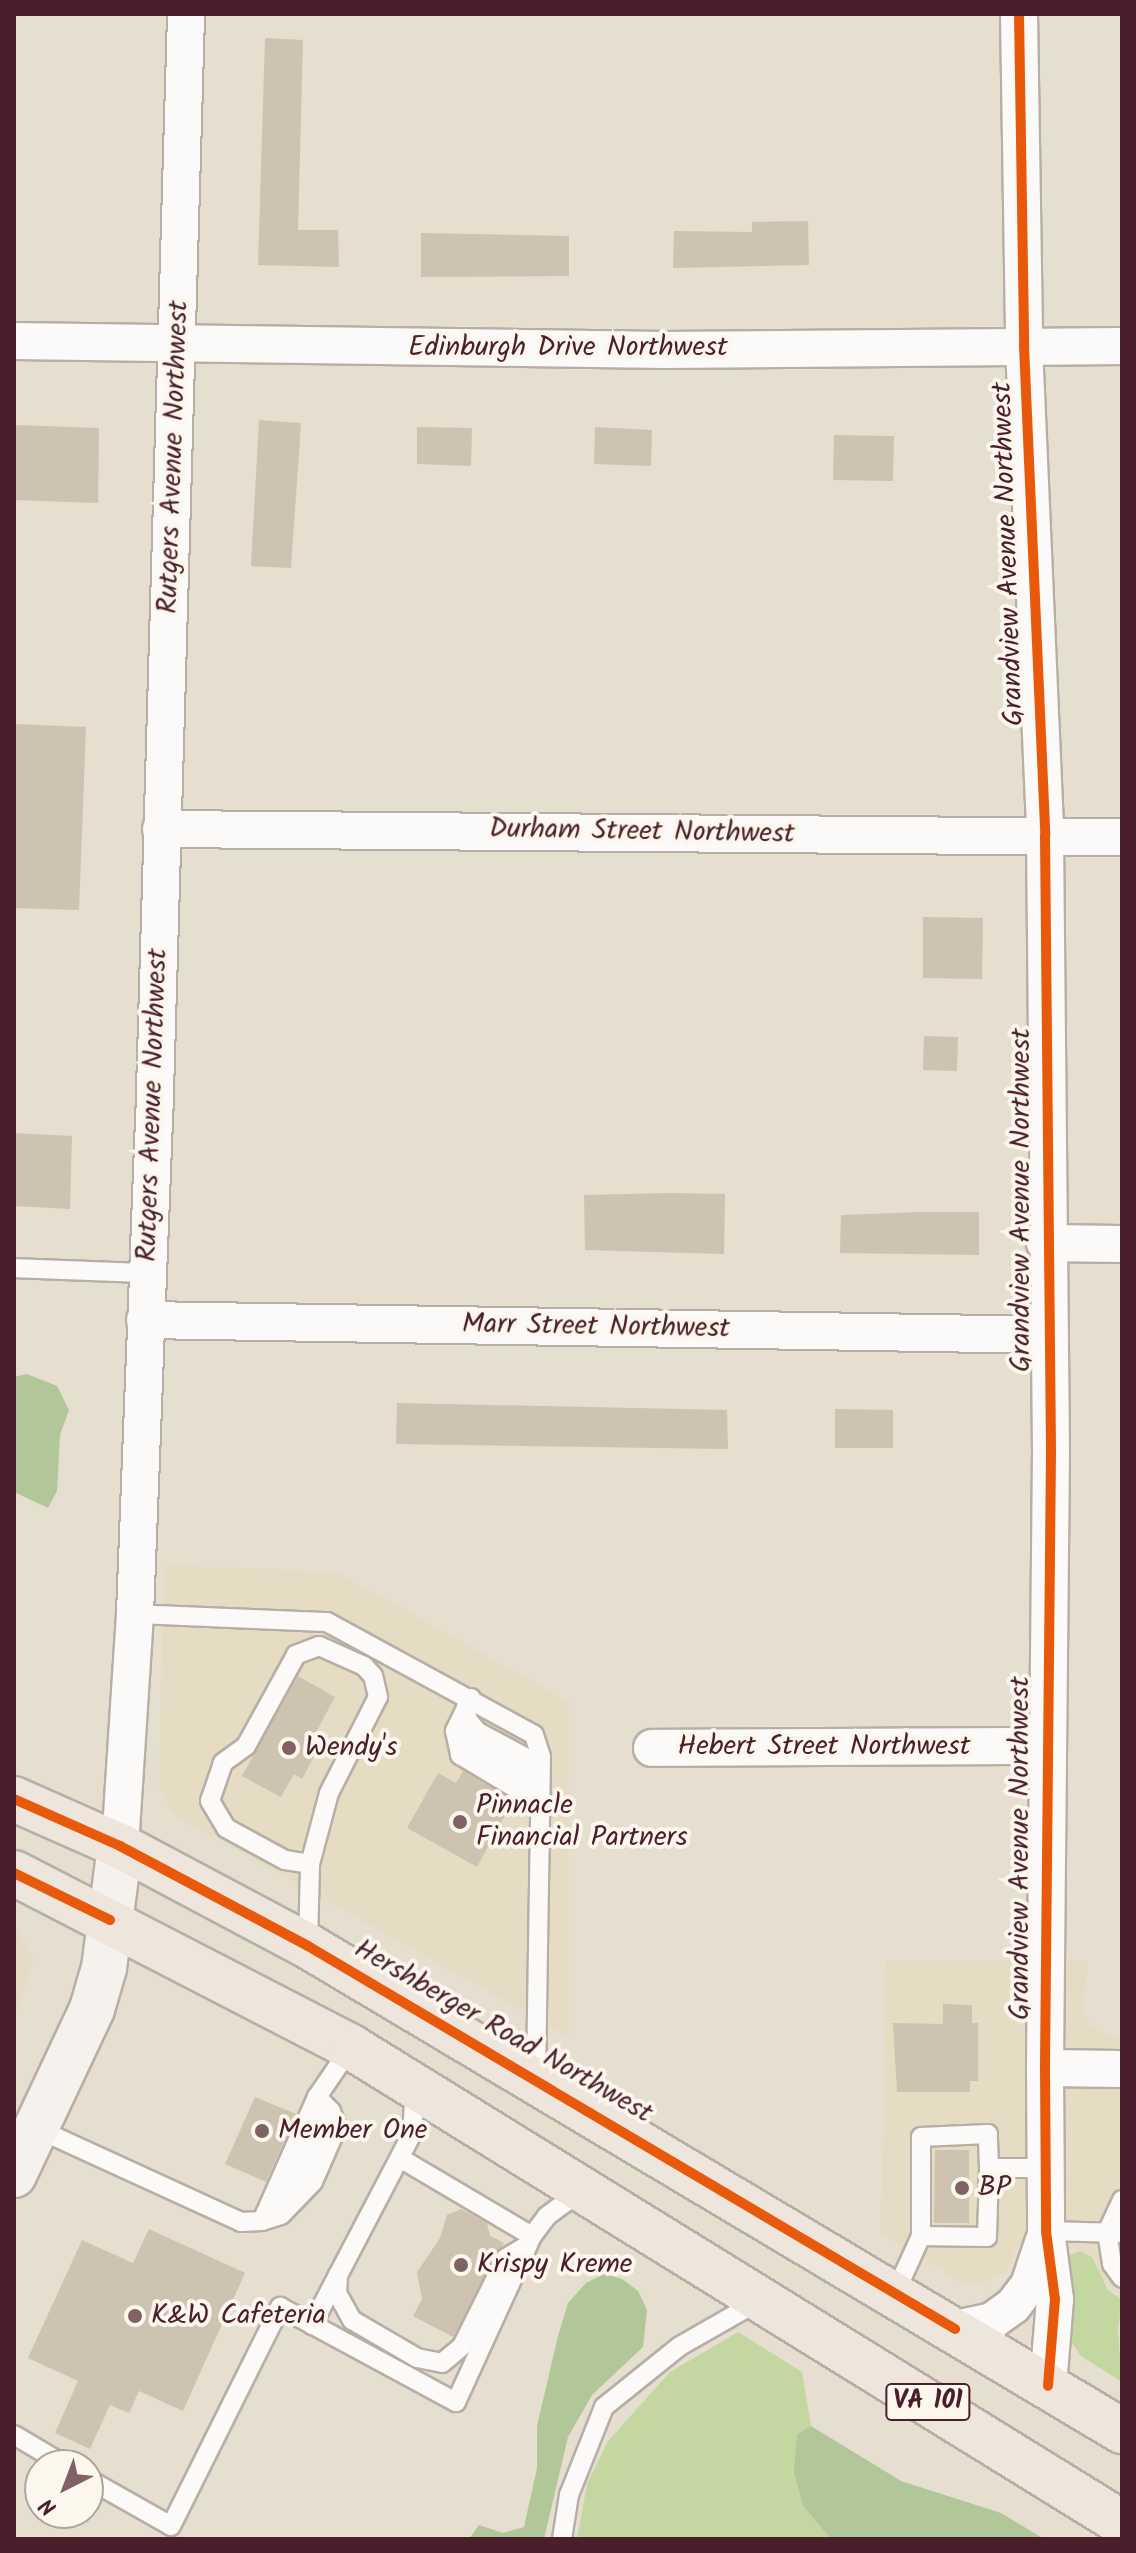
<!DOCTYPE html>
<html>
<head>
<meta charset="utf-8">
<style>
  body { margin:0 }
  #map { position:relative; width:1136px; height:2553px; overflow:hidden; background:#e6decf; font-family:Kalam,sans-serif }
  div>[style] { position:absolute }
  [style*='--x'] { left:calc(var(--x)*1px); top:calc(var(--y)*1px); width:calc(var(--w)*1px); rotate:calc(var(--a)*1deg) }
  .built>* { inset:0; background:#e5dcc3 }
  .green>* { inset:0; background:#c4d7a1 }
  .forest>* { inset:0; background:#b1c699 }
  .building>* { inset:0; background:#cec2b0 }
  .roads { filter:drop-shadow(2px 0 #b7aea6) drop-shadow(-2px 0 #b7aea6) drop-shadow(0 2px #b7aea6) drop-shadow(0 -2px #b7aea6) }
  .lane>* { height:18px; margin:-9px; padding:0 9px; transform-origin:9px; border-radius:9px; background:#fbfaf8 }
  .street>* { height:36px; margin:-18px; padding:0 18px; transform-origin:18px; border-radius:18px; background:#fbfaf8 }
  .secondary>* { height:44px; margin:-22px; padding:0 22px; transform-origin:22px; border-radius:22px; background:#f5f2ee }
  .primary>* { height:44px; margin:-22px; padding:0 22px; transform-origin:22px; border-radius:22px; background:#eee5dd }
  .cycleway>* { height:10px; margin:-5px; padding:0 5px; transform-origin:5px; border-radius:5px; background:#e8590c }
  .dots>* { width:22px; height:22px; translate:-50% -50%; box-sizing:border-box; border:4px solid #fbf7ec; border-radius:50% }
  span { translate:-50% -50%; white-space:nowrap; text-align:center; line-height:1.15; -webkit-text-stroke:8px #fbf7ec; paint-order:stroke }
  .shield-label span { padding:2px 6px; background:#fbf7ec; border:2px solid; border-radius:6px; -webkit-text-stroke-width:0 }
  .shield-label { font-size:26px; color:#4a1f2b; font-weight:700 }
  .street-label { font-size:28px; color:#4a1f2b }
  .poi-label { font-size:28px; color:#4a1f2b }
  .left { translate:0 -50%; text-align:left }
  .frame { position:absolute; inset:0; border:16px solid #4a1f2b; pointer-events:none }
  .north { position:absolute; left:24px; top:2449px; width:80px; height:80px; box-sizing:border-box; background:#fbf7ec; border:2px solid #b4a19f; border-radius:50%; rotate:222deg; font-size:22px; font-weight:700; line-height:32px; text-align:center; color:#4a1f2b }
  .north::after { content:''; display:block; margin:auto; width:28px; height:36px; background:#816264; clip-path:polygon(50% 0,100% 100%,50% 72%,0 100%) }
</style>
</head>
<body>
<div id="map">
  <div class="built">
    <div style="clip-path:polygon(164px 1565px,337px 1572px,569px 1702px,569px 2037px,171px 1813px,159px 1787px)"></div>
    <div style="clip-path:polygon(14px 1924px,33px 1961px,14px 2020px)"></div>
    <div style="clip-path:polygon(886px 1960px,1088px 1960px,1083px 2013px,1090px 2026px,1122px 2041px,1122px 2298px,1102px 2279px,1094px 2257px,1080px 2250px,1017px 2245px,1005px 2273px,976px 2286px,961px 2282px,881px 2233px)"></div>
  </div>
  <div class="green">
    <div style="clip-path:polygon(1080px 2251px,1092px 2257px,1108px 2290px,1122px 2300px,1118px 2330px,1122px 2382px,1081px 2356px,1065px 2333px,1067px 2256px)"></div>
    <div style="clip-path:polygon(738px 2332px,802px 2372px,811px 2426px,797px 2434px,803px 2506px,831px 2539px,577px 2539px,587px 2484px,608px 2441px,670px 2372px)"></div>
  </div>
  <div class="forest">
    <div style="clip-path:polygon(27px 1374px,57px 1386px,69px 1410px,60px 1435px,57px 1491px,48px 1508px,14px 1492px,14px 1377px)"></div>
    <div style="clip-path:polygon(604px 2274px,622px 2279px,638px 2291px,647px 2310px,643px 2347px,592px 2395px,568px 2437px,544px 2539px,469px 2539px,479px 2525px,503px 2533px,524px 2527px,537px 2468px,537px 2426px,558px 2336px,568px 2303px,586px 2283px)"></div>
    <div style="clip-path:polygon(811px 2426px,901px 2481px,1001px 2513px,1044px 2539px,831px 2539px,803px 2506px,794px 2472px,797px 2434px)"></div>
  </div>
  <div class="building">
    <div style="clip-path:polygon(265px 38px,303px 40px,298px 230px,338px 230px,339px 267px,258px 265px)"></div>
    <div style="clip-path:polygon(808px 221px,809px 265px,673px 268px,674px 231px,752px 232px,752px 222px)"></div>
    <div style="clip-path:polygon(421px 233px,569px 236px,569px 276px,421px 277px)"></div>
    <div style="clip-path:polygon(259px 420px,301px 423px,291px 568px,251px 566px)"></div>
    <div style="clip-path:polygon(14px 425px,99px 428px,98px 503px,14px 500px)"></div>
    <div style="clip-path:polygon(417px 427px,472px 428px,471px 466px,417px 464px)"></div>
    <div style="clip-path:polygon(595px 427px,652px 430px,651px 466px,594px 464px)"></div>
    <div style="clip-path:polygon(834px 435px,894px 436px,893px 481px,833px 480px)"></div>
    <div style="clip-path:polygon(14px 724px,86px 727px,79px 910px,14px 908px)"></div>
    <div style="clip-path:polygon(923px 917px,983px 918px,982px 979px,923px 978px)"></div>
    <div style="clip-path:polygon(924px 1036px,958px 1037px,957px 1071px,923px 1070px)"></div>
    <div style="clip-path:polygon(14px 1133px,72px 1136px,70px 1209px,14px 1206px)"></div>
    <div style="clip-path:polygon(668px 1193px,725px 1194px,724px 1254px,585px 1250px,584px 1195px)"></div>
    <div style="clip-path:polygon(922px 1212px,979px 1212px,979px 1255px,840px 1253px,841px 1215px)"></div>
    <div style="clip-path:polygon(397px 1403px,727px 1410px,728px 1449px,396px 1444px)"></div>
    <div style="clip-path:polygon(835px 1409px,893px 1410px,893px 1448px,835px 1448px)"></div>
    <div style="clip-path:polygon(298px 1676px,335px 1697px,309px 1745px,318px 1749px,302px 1779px,294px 1774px,281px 1797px,242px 1776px)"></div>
    <div style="clip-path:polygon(463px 1771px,494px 1789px,487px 1801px,507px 1812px,477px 1867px,407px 1828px,438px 1773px,456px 1783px)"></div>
    <div style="clip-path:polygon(943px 2004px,972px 2005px,972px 2023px,978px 2023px,978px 2081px,970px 2081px,970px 2092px,897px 2092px,893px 2023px,943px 2024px)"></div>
    <div style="clip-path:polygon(255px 2097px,296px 2114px,266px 2182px,225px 2164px)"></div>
    <div style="clip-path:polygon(935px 2150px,969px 2150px,969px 2223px,934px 2223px)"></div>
    <div style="clip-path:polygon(461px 2209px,487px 2223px,490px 2236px,504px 2243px,453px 2337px,413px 2316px,422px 2299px,417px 2272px,440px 2238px,447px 2215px)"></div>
    <div style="clip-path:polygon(149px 2229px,245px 2273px,183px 2411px,139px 2391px,129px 2413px,110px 2405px,90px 2449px,55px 2433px,78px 2381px,28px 2358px,82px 2240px,133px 2263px)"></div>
  </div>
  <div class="roads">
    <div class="lane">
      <div style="--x:14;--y:1268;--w:133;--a:2.2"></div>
      <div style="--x:135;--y:1614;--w:192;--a:2.4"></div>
      <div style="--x:327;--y:1622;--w:236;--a:28.6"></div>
      <div style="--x:534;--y:1735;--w:23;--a:72"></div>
      <div style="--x:541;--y:1757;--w:321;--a:90.9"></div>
      <div style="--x:471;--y:1698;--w:37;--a:116"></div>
      <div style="--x:455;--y:1731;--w:25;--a:78"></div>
      <div style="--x:460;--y:1755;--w:93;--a:31"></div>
      <div style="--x:466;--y:1707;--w:12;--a:85"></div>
      <div style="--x:467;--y:1719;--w:17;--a:50"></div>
      <div style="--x:478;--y:1732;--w:70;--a:28"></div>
      <div style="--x:460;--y:1724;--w:29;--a:59"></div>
      <div style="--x:475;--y:1749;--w:74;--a:29"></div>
      <div style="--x:308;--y:1943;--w:79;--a:-88.5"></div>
      <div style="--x:310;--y:1864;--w:73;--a:-75"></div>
      <div style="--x:329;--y:1793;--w:108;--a:-63"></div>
      <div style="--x:378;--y:1697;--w:22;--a:-103"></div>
      <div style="--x:373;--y:1676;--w:13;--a:-132"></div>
      <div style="--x:364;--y:1666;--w:49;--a:-156"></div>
      <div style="--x:319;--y:1646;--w:25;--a:159"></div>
      <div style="--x:296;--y:1655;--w:104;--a:118.8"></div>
      <div style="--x:246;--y:1746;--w:29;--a:144"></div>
      <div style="--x:223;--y:1763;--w:40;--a:108.9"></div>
      <div style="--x:210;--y:1801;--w:31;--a:59"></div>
      <div style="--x:226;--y:1828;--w:67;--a:28.5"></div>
      <div style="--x:285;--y:1860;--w:25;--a:9"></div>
      <div style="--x:36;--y:2128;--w:226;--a:24.6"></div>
      <div style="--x:241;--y:2222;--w:21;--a:-3"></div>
      <div style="--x:262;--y:2221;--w:20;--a:-18"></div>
      <div style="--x:281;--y:2215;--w:46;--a:-45.9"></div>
      <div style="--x:313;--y:2182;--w:60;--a:-66.4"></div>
      <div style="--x:337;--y:2127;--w:17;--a:-111"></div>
      <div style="--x:331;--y:2111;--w:20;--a:-135"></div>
      <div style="--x:400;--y:2158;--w:153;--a:30.6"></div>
      <div style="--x:989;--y:2168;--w:34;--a:-92"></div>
      <div style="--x:988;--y:2134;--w:67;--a:177.4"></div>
      <div style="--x:921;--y:2137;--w:99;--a:90"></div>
      <div style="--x:921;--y:2236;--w:66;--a:0.9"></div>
      <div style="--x:987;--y:2237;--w:69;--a:-88.3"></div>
      <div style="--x:989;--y:2168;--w:58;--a:0"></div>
      <div style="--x:1122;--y:2200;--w:35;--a:115"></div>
      <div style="--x:1107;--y:2232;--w:32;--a:81"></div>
      <div style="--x:1112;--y:2264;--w:17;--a:54"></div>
      <div style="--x:283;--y:2211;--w:88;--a:-66.6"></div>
      <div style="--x:318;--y:2130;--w:26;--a:-92"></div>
      <div style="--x:262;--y:2221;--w:136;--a:-66.1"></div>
      <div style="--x:317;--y:2097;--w:60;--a:-55.8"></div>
      <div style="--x:1046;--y:2231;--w:76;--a:1.5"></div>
      <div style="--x:338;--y:2275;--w:18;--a:93"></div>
      <div style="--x:337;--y:2293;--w:31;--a:61"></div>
      <div style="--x:352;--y:2320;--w:75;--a:30.3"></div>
      <div style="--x:417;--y:2358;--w:25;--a:11"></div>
      <div style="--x:442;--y:2363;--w:26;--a:-40"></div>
      <div style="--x:462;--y:2346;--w:98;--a:-63.4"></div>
      <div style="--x:506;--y:2258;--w:26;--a:-31"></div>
      <div style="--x:895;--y:2293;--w:63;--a:-65.5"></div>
      <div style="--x:312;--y:2325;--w:216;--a:-62.4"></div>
      <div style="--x:412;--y:2134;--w:46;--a:-86.3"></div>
      <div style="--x:14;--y:2435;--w:59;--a:30.5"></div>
      <div style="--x:88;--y:2479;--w:95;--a:29.5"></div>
      <div style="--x:171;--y:2526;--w:245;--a:-63.5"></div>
      <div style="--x:280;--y:2307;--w:200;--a:28.4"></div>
      <div style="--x:456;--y:2402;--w:183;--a:-65.4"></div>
      <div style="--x:532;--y:2236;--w:25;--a:-53"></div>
      <div style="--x:547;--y:2216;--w:42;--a:-36.3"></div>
      <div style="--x:562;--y:2539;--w:45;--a:-81"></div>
      <div style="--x:569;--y:2495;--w:95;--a:-68.3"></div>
      <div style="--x:604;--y:2407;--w:97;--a:-38.8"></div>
      <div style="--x:680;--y:2346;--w:91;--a:-29.7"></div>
    </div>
    <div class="street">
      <div style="--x:1019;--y:14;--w:332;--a:89.1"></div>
      <div style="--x:1024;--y:346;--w:490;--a:87.5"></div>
      <div style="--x:1045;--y:836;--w:615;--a:89.44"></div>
      <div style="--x:1051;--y:1451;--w:617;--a:90.56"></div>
      <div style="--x:1045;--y:2068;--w:163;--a:89.6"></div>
      <div style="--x:1046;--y:2231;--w:69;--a:82.5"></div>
      <div style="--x:1055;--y:2299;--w:87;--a:94.6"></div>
      <div style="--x:14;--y:341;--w:652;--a:0.79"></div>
      <div style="--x:666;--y:350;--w:456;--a:-0.5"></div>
      <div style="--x:161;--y:829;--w:961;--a:0.48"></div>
      <div style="--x:1045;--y:1243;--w:77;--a:0.7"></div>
      <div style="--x:145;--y:1320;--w:901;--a:0.95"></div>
      <div style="--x:652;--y:1748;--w:392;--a:-0.3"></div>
      <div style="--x:120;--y:1846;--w:232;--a:-86.3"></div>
      <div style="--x:135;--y:1614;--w:488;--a:-87.8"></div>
      <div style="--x:154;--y:1126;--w:1112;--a:-88.35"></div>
      <div style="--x:1045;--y:2068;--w:77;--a:0.7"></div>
      <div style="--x:955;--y:2329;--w:38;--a:-12"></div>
      <div style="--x:992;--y:2321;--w:26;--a:-36"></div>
      <div style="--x:1013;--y:2306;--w:26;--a:-53"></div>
      <div style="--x:1029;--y:2285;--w:47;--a:-71.6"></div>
    </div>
    <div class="secondary">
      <div style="--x:14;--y:2175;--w:183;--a:-64.8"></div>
      <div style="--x:92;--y:2009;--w:43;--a:-73.7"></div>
      <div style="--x:104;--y:1968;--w:123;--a:-82.5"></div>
    </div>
    <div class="primary">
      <div style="--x:14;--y:1799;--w:116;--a:23.9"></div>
      <div style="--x:120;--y:1846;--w:213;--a:28"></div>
      <div style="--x:308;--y:1946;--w:948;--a:30.79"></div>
      <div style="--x:14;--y:1873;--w:379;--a:27.3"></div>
      <div style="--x:351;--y:2047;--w:906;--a:31.69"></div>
    </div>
  </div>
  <div class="cycleway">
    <div style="--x:1019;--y:14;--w:332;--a:89.1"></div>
    <div style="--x:1024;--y:346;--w:490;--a:87.5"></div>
    <div style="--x:1045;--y:836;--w:615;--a:89.44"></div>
    <div style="--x:1051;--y:1451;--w:617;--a:90.56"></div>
    <div style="--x:1045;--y:2068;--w:163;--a:89.6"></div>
    <div style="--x:1046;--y:2231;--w:69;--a:82.5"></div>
    <div style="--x:1055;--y:2299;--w:87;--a:94.6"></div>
    <div style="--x:14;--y:1799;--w:116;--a:23.9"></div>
    <div style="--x:120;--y:1846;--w:213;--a:28"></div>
    <div style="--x:308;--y:1946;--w:752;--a:30.62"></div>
    <div style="--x:14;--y:1873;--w:107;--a:26.1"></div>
  </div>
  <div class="dots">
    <div style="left:289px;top:1748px;background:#816264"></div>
    <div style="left:460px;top:1822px;background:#816264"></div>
    <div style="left:262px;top:2131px;background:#816264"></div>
    <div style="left:962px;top:2188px;background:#816264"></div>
    <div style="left:461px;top:2265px;background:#816264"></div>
    <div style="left:135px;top:2316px;background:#816264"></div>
  </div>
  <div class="shield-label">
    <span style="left:928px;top:2402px">VA 101</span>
  </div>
  <div class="street-label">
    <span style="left:568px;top:348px">Edinburgh Drive Northwest</span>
    <span style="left:174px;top:457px;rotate:-88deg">Rutgers Avenue Northwest</span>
    <span style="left:1009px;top:554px;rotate:-92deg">Grandview Avenue Northwest</span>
    <span style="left:642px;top:832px;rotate:1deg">Durham Street Northwest</span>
    <span style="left:153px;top:1105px;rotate:-88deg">Rutgers Avenue Northwest</span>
    <span style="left:1022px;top:1200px;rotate:-90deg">Grandview Avenue Northwest</span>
    <span style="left:596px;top:1327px;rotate:1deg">Marr Street Northwest</span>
    <span style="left:824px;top:1747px">Hebert Street Northwest</span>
    <span style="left:1021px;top:1848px;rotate:-90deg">Grandview Avenue Northwest</span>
    <span style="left:503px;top:2032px;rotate:30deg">Hershberger Road Northwest</span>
  </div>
  <div class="poi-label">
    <span class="left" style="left:305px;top:1748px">Wendy's</span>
    <span class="left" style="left:476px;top:1822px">Pinnacle<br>Financial Partners</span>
    <span class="left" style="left:278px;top:2131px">Member One</span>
    <span class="left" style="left:978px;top:2188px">BP</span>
    <span class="left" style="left:477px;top:2265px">Krispy Kreme</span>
    <span class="left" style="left:151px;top:2316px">K&amp;W Cafeteria</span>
  </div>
  <div class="frame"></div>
  <div class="north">N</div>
</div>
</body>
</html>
